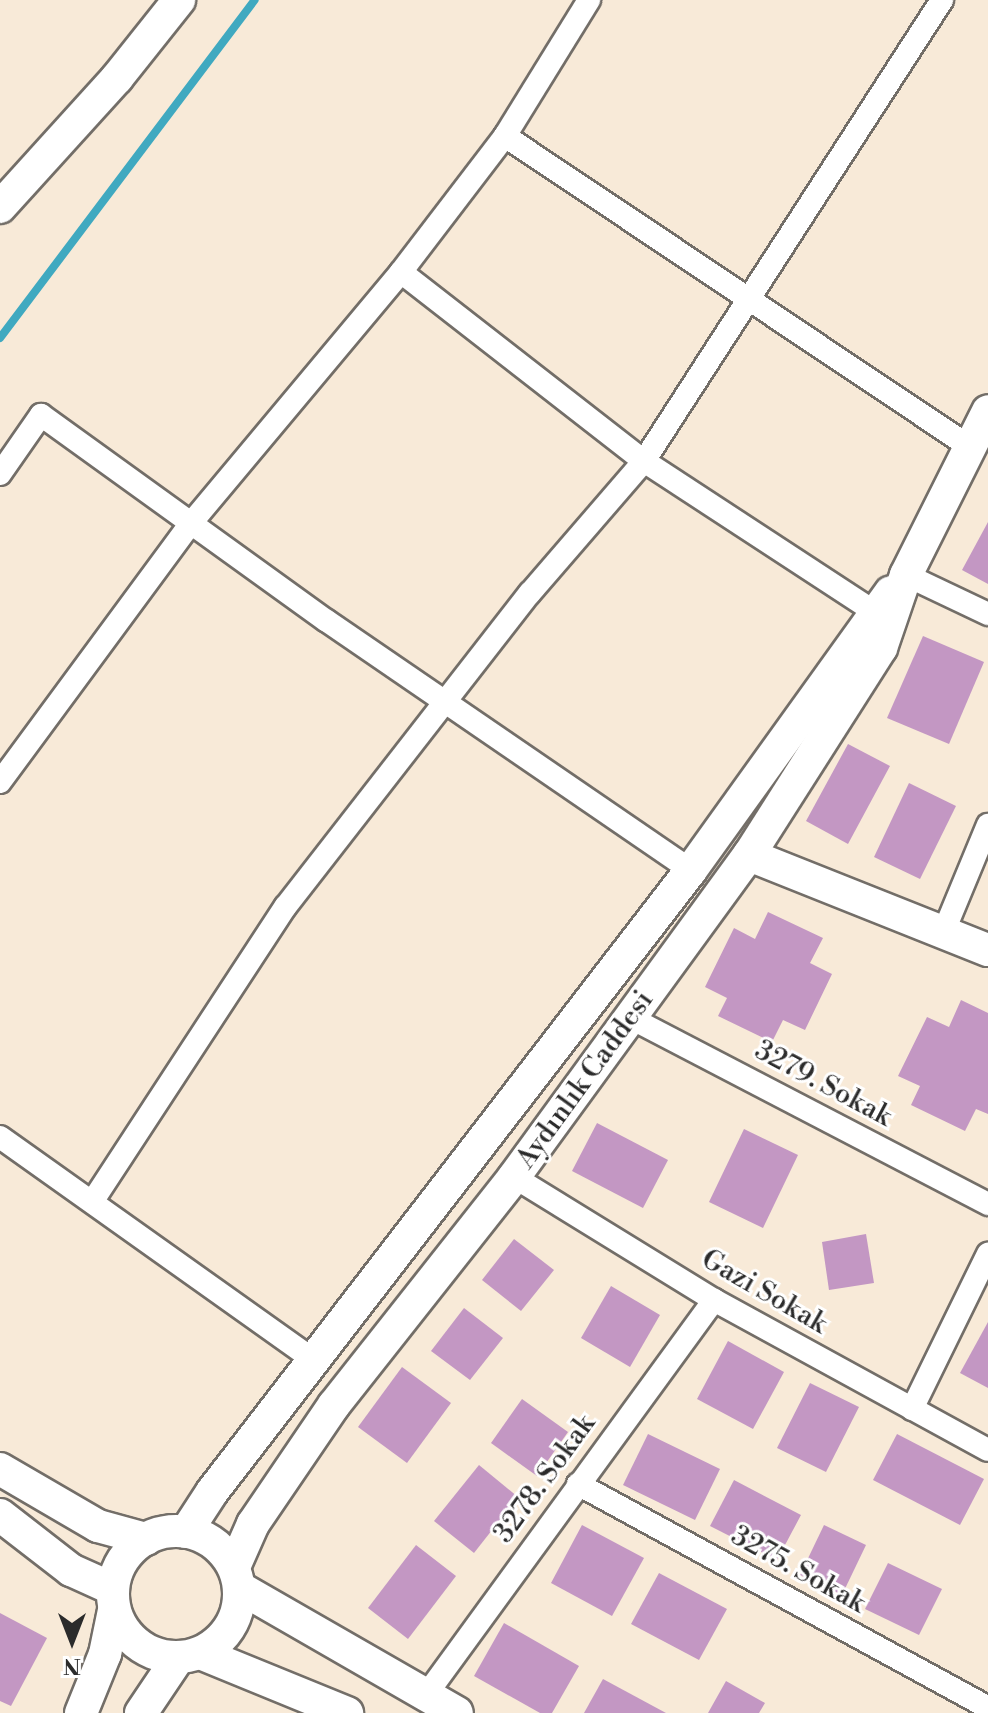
<!DOCTYPE html>
<html>
<head>
<meta charset="utf-8">
<style>
  body { margin:0 }
  #map { position:relative; width:988px; height:1713px; overflow:hidden; background:#f8ead8; font-family:"Libre Bodoni",serif }
  div>[style] { position:absolute }
  [style*='--x'] { left:calc(var(--x)*1px); top:calc(var(--y)*1px); width:calc(var(--w)*1px); rotate:calc(var(--a)*1deg) }
  .stream>* { height:8px; margin:-4px; padding:0 4px; transform-origin:4px; border-radius:4px; background:#40a9c0 }
  .building>* { inset:0; background:#c397c3 }
  .roads { filter:drop-shadow(2px 0 #736e68) drop-shadow(-2px 0 #736e68) drop-shadow(0 2px #736e68) drop-shadow(0 -2px #736e68) }
  .street>* { height:22px; margin:-11px; padding:0 11px; transform-origin:11px; border-radius:11px; background:#fff }
  .secondary>* { height:32px; margin:-16px; padding:0 16px; transform-origin:16px; border-radius:16px; background:#fff }
  .secondary>.ring { margin:-16px; padding:0; box-sizing:content-box; background:none; border:32px solid #fff; border-radius:50% }
  span { translate:-50% -50%; white-space:nowrap; text-align:center; line-height:1.15; -webkit-text-stroke:6px #fff; paint-order:stroke }
  .street-label { font-size:28px; color:#2b2b2b }
  .north { position:absolute; left:32px; top:1601px; width:80px; height:80px; -webkit-text-stroke:6px #fff; paint-order:stroke; rotate:180deg; font-size:22px; font-weight:700; line-height:32px; text-align:center; color:#2b2b2b }
  .north::after { content:''; display:block; margin:auto; width:28px; height:36px; background:#2b2b2b; clip-path:polygon(50% 0,100% 100%,50% 72%,0 100%) }
</style>
</head>
<body>
<div id="map">
  <div class="stream">
    <div style="--x:0;--y:338;--w:423;--a:-53"></div>
  </div>
  <div class="building">
    <div style="clip-path:polygon(988px 522px,988px 584px,962px 570px)"></div>
    <div style="clip-path:polygon(923px 636px,984px 662px,949px 744px,887px 718px)"></div>
    <div style="clip-path:polygon(848px 744px,890px 766px,848px 844px,806px 821px)"></div>
    <div style="clip-path:polygon(909px 783px,956px 806px,920px 879px,874px 857px)"></div>
    <div style="clip-path:polygon(768px 912px,823px 938px,810px 963px,832px 974px,805px 1030px,783px 1020px,772px 1042px,718px 1016px,727px 998px,705px 987px,734px 928px,755px 939px)"></div>
    <div style="clip-path:polygon(961px 1000px,988px 1013px,988px 1114px,976px 1109px,965px 1131px,911px 1105px,920px 1086px,898px 1076px,927px 1017px,949px 1027px)"></div>
    <div style="clip-path:polygon(597px 1123px,668px 1160px,643px 1208px,572px 1171px)"></div>
    <div style="clip-path:polygon(744px 1129px,798px 1155px,763px 1228px,709px 1202px)"></div>
    <div style="clip-path:polygon(866px 1234px,874px 1283px,829px 1290px,822px 1242px)"></div>
    <div style="clip-path:polygon(514px 1239px,554px 1270px,521px 1311px,482px 1280px)"></div>
    <div style="clip-path:polygon(611px 1286px,660px 1315px,630px 1367px,581px 1338px)"></div>
    <div style="clip-path:polygon(464px 1308px,503px 1338px,470px 1380px,431px 1351px)"></div>
    <div style="clip-path:polygon(988px 1322px,988px 1388px,960px 1373px)"></div>
    <div style="clip-path:polygon(728px 1341px,784px 1372px,753px 1429px,697px 1399px)"></div>
    <div style="clip-path:polygon(402px 1367px,451px 1403px,407px 1463px,358px 1427px)"></div>
    <div style="clip-path:polygon(810px 1383px,859px 1407px,826px 1472px,777px 1448px)"></div>
    <div style="clip-path:polygon(522px 1399px,568px 1432px,537px 1476px,491px 1443px)"></div>
    <div style="clip-path:polygon(648px 1434px,720px 1469px,695px 1520px,623px 1485px)"></div>
    <div style="clip-path:polygon(897px 1434px,984px 1479px,960px 1525px,873px 1480px)"></div>
    <div style="clip-path:polygon(479px 1465px,518px 1497px,474px 1553px,434px 1521px)"></div>
    <div style="clip-path:polygon(734px 1480px,801px 1515px,777px 1560px,710px 1526px)"></div>
    <div style="clip-path:polygon(582px 1525px,644px 1558px,612px 1616px,551px 1583px)"></div>
    <div style="clip-path:polygon(824px 1525px,866px 1545px,842px 1595px,800px 1575px)"></div>
    <div style="clip-path:polygon(416px 1545px,456px 1576px,408px 1639px,368px 1608px)"></div>
    <div style="clip-path:polygon(888px 1563px,942px 1589px,919px 1635px,865px 1609px)"></div>
    <div style="clip-path:polygon(659px 1573px,727px 1609px,699px 1660px,631px 1624px)"></div>
    <div style="clip-path:polygon(0 1613px,47px 1638px,11px 1706px,0 1701px)"></div>
    <div style="clip-path:polygon(504px 1623px,579px 1666px,552px 1713px,540px 1713px,474px 1676px)"></div>
    <div style="clip-path:polygon(603px 1679px,666px 1713px,584px 1713px)"></div>
    <div style="clip-path:polygon(726px 1681px,765px 1703px,759px 1713px,708px 1713px)"></div>
  </div>
  <div class="roads">
    <div class="street">
      <div style="--x:505;--y:136;--w:559;--a:33.78"></div>
      <div style="--x:401;--y:272;--w:171;--a:-52.6"></div>
      <div style="--x:505;--y:136;--w:160;--a:-58.3"></div>
      <div style="--x:0;--y:474;--w:72;--a:-55.2"></div>
      <div style="--x:41;--y:415;--w:352;--a:35.8"></div>
      <div style="--x:327;--y:621;--w:441;--a:34.4"></div>
      <div style="--x:906;--y:575;--w:91;--a:25.4"></div>
      <div style="--x:0;--y:782;--w:323;--a:-53.6"></div>
      <div style="--x:192;--y:522;--w:326;--a:-50.1"></div>
      <div style="--x:401;--y:272;--w:308;--a:37.9"></div>
      <div style="--x:644;--y:461;--w:276;--a:33.2"></div>
      <div style="--x:944;--y:931;--w:115;--a:-67.5"></div>
      <div style="--x:631;--y:1018;--w:403;--a:27.5"></div>
      <div style="--x:0;--y:1137;--w:387;--a:35.4"></div>
      <div style="--x:514;--y:1177;--w:235;--a:31.6"></div>
      <div style="--x:714;--y:1300;--w:312;--a:28.7"></div>
      <div style="--x:94;--y:1199;--w:350;--a:-56.8"></div>
      <div style="--x:286;--y:906;--w:397;--a:-52.1"></div>
      <div style="--x:530;--y:593;--w:174;--a:-49.2"></div>
      <div style="--x:644;--y:461;--w:549;--a:-57.12"></div>
      <div style="--x:912;--y:1409;--w:173;--a:-63.9"></div>
      <div style="--x:578;--y:1484;--w:467;--a:28.6"></div>
      <div style="--x:426;--y:1695;--w:489;--a:-53.9"></div>
    </div>
    <div class="secondary">
      <div style="--x:0;--y:207;--w:174;--a:-47.8"></div>
      <div style="--x:117;--y:78;--w:100;--a:-51.5"></div>
      <div style="--x:749;--y:855;--w:257;--a:21.7"></div>
      <div style="--x:0;--y:1469;--w:113;--a:30.2"></div>
      <div style="--x:98;--y:1526;--w:50;--a:15.2"></div>
      <div style="--x:0;--y:1515;--w:90;--a:37.8"></div>
      <div style="--x:71;--y:1570;--w:46;--a:24.3"></div>
      <div class="ring" style="left:113px;top:1531px;width:94px;height:94px"></div>
      <div style="--x:186;--y:1532;--w:48;--a:-57"></div>
      <div style="--x:212;--y:1492;--w:785;--a:-52.4"></div>
      <div style="--x:691;--y:870;--w:342;--a:-54.3"></div>
      <div style="--x:234;--y:1567;--w:47;--a:-66.2"></div>
      <div style="--x:253;--y:1524;--w:144;--a:-55.8"></div>
      <div style="--x:334;--y:1405;--w:290;--a:-51.7"></div>
      <div style="--x:514;--y:1177;--w:399;--a:-53.9"></div>
      <div style="--x:749;--y:855;--w:246;--a:-57.5"></div>
      <div style="--x:881;--y:648;--w:77;--a:-71.1"></div>
      <div style="--x:906;--y:575;--w:183;--a:-63.4"></div>
      <div style="--x:240;--y:1588;--w:250;--a:29.9"></div>
      <div style="--x:200;--y:1653;--w:159;--a:22.2"></div>
      <div style="--x:81;--y:1713;--w:64;--a:-67.9"></div>
      <div style="--x:105;--y:1654;--w:45;--a:-78.4"></div>
      <div style="--x:141;--y:1713;--w:66;--a:-56.1"></div>
    </div>
  </div>
  <div class="street-label">
    <span style="left:585px;top:1080px;rotate:-54deg">Aydınlık Caddesi</span>
    <span style="left:823px;top:1084px;rotate:28deg">3279. Sokak</span>
    <span style="left:764px;top:1292px;rotate:30deg">Gazi Sokak</span>
    <span style="left:545px;top:1479px;rotate:-54deg">3278. Sokak</span>
    <span style="left:798px;top:1570px;rotate:29deg">3275. Sokak</span>
  </div>
  <div class="north">N</div>
</div>
</body>
</html>
